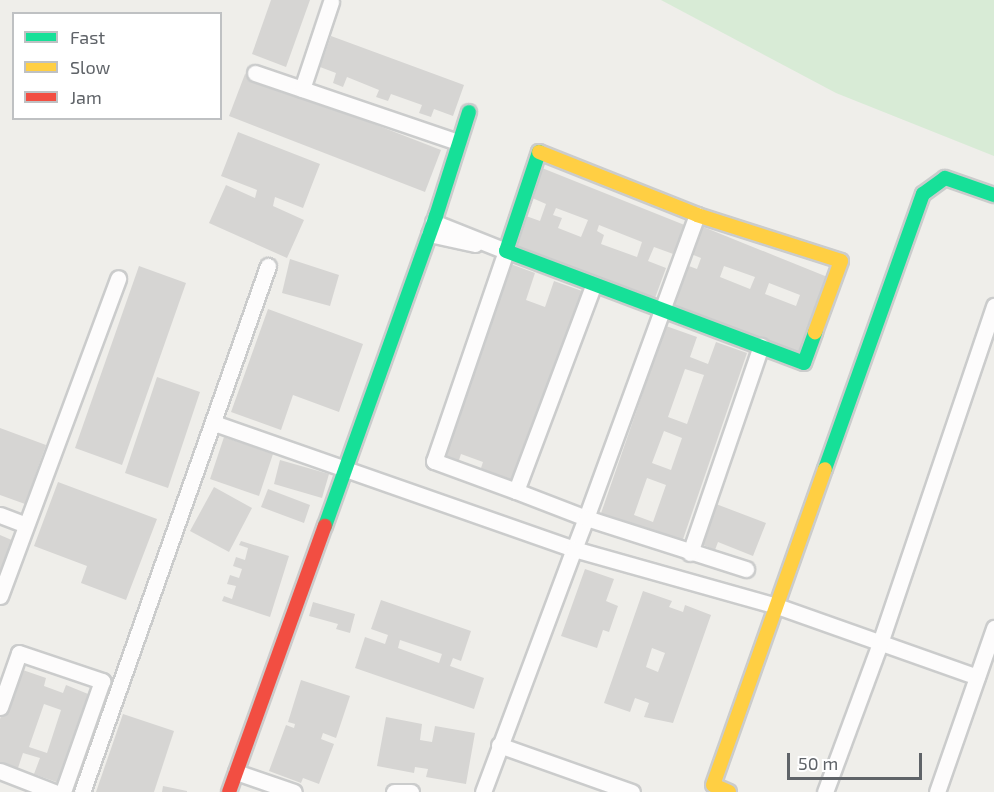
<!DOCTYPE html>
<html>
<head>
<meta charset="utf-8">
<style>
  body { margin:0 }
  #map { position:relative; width:994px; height:792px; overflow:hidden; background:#efeeea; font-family:"Exo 2",sans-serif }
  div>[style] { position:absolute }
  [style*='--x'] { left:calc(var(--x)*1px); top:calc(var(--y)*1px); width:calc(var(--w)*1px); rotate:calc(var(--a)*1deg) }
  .green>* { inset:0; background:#d8ebd6 }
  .building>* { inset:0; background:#d6d5d3 }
  .roads { filter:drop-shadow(2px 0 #cbcccc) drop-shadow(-2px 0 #cbcccc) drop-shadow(0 2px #cbcccc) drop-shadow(0 -2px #cbcccc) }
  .street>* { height:15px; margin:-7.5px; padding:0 7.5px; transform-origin:7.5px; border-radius:7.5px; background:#fdfcfc }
  .fast>* { height:14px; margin:-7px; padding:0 7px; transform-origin:7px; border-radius:7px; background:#16e098 }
  .slow>* { height:14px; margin:-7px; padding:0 7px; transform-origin:7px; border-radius:7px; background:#ffcf43 }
  .jam>* { height:14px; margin:-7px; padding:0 7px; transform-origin:7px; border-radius:7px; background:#f24e42 }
  span { translate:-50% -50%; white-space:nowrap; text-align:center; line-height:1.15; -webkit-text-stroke:4.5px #fff; paint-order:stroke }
  .legend { position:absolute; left:12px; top:12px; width:210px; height:108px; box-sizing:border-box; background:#fff; border:2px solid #bfc1c3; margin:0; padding:8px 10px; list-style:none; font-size:18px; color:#5f6368 }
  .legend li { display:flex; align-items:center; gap:12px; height:30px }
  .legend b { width:30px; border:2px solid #bfc1c3 }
  .scale { position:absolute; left:787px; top:753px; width:135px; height:27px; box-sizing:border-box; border:3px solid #5f6368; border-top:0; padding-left:8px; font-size:18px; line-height:21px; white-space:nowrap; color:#5f6368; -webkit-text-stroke:4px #fff; paint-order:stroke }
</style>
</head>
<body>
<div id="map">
  <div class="green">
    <div style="clip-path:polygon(661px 0,994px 0,994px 156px,836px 93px)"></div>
  </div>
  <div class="building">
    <div style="clip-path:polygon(271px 0,310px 0,286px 67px,252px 54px)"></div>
    <div style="clip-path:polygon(331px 36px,464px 85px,453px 116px,434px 109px,431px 117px,419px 113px,422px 105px,391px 94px,388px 101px,376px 97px,379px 90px,347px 77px,343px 87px,333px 83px,336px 73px,320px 67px)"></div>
    <div style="clip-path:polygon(245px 74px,441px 150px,425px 192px,229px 116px)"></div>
    <div style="clip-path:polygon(238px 132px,320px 164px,303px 208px,275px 197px,273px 206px,304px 220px,287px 258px,209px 223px,226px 185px,255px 198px,257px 190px,221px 176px)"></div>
    <div style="clip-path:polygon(evenodd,542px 168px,687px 226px,676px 255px,654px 247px,648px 261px,666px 268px,655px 298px,515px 246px,526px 216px,540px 221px,546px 204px,530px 197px,542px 168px,556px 208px,588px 220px,581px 237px,558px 228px,562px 218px,553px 215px,556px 208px,542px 168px,599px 225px,642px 242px,637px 257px,601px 244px,604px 235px,597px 231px,599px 225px)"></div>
    <div style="clip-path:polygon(evenodd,701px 226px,830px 278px,800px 354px,672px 304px,686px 265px,697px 269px,701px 258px,691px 254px,701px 226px,724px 266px,755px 277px,750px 289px,720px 277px,724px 266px,701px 226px,769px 283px,800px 295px,796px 306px,765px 294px,769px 283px)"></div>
    <div style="clip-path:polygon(290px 259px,339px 275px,330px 306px,282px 293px)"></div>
    <div style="clip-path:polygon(508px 263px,535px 273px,526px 300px,545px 307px,554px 281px,582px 291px,516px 484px,480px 471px,483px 462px,461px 454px,458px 463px,441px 457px)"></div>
    <div style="clip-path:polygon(139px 266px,186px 283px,122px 465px,75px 448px)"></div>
    <div style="clip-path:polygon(268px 309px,363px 344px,339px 412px,293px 395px,281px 430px,231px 412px)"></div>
    <div style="clip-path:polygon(evenodd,666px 326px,697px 337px,690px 357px,708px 364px,716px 342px,747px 353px,681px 545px,599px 519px,666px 326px,685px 369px,704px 375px,687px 424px,668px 417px,685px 369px,666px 326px,664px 431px,682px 438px,671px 470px,652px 463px,664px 431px,666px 326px,647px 478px,666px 485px,653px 522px,634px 515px,647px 478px)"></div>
    <div style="clip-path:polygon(157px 377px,200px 392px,168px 488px,125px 473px)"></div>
    <div style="clip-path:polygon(0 428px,46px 445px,25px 504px,0 495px)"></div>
    <div style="clip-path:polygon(224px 437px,273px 454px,259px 496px,210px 479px)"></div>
    <div style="clip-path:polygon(280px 460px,329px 474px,322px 498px,274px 484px)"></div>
    <div style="clip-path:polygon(58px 482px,157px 519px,126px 600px,81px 583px,87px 566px,34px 546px)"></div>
    <div style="clip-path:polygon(214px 487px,252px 508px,229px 552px,190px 531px)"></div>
    <div style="clip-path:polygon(268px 489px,310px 505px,304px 523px,261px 507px)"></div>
    <div style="clip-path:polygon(716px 504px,766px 523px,753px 556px,718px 542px,715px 550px,701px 544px)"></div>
    <div style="clip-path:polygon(0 535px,14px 541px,0 575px)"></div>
    <div style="clip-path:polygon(241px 541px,289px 556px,270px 617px,222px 601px,224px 596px,232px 599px,236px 586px,227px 584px,230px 575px,239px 578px,242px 569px,233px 566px,236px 557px,245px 560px,248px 548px,239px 545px)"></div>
    <div style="clip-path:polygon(585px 569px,614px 579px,606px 601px,618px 606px,609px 632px,603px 630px,597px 648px,561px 636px)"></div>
    <div style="clip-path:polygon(evenodd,643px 591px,672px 601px,669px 607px,683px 612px,685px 605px,711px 615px,673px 723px,644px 717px,649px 703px,635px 698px,630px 712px,604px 703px,643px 591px,652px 648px,665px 653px,658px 672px,646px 667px,652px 648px)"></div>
    <div style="clip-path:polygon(evenodd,381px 600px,471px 631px,461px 661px,453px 658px,450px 666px,484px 678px,474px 709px,355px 668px,365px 637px,385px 644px,388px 635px,371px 629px,381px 600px,400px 640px,442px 654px,439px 663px,398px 648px,400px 640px)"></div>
    <div style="clip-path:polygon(313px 602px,355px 614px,350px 633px,336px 629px,338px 624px,309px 616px)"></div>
    <div style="clip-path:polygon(evenodd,17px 668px,46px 678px,44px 686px,63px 693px,66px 685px,93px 696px,62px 784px,34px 774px,40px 758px,23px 753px,18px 768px,0 762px,0 719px,17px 668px,44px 704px,61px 710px,47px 753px,29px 747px,44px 704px)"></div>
    <div style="clip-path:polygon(301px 680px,350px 696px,336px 738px,323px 733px,321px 739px,334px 744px,319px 784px,303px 778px,301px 783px,269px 771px,286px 725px,294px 728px,295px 724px,288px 722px)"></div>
    <div style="clip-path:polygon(123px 714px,174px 731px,154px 792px,96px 792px)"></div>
    <div style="clip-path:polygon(386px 717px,422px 724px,420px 740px,432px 742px,435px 726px,475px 733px,466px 784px,426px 777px,428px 769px,415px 767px,414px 773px,377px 766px)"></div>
    <div style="clip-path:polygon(163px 786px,187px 791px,187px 792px,162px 792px)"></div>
  </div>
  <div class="roads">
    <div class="street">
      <div style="--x:255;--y:73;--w:214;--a:18.8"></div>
      <div style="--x:302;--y:89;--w:92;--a:-71.6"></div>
      <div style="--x:433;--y:222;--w:79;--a:21.7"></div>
      <div style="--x:506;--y:251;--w:222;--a:108.9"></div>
      <div style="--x:434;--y:461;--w:87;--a:20.1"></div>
      <div style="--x:429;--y:234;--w:47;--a:12.3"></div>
      <div style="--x:593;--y:286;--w:219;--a:110.6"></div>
      <div style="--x:516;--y:491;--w:75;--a:21.1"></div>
      <div style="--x:586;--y:518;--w:323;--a:-69.9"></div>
      <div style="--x:214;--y:423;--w:381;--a:19.3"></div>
      <div style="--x:574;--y:549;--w:33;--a:-69"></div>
      <div style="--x:586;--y:518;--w:168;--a:17.7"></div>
      <div style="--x:0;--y:515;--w:26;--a:21"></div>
      <div style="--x:690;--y:553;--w:219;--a:-71.1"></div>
      <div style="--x:0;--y:596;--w:339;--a:-69.6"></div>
      <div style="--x:0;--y:707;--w:57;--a:-70.6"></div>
      <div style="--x:19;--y:653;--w:88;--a:18.6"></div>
      <div style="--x:102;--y:681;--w:118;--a:109.4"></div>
      <div style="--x:499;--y:745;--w:141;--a:19.5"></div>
      <div style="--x:0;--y:771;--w:58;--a:21.3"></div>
      <div style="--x:236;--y:772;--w:61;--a:19"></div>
      <div style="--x:82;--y:792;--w:558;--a:-70.53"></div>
      <div style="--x:394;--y:792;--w:17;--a:0"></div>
      <div style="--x:483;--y:792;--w:259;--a:-69.5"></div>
      <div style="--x:574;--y:549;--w:211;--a:15.7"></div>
      <div style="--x:777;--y:606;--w:212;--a:19.5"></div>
      <div style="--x:825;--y:792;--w:159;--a:-69.7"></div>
      <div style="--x:880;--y:643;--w:356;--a:-71.3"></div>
      <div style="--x:937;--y:792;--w:174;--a:-70.8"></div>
    </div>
    <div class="fast">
      <div style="--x:539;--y:152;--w:104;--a:108.4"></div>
      <div style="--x:506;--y:251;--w:318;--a:20.6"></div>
      <div style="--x:804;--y:363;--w:33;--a:-70"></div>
      <div style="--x:825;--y:469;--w:292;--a:-70.4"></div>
      <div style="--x:923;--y:194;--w:27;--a:-36"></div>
      <div style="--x:945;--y:178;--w:52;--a:19.1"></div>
      <div style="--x:325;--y:526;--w:329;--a:-70.3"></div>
      <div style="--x:436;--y:216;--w:109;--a:-72.4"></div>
    </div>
    <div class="slow">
      <div style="--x:539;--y:152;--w:170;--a:21.7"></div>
      <div style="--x:697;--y:215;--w:151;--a:17.7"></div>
      <div style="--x:841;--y:261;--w:76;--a:110.1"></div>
      <div style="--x:729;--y:792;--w:17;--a:-156"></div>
      <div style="--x:713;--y:785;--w:335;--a:-70.5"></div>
    </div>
    <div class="jam">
      <div style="--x:229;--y:792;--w:283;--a:-70.2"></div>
    </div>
  </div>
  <ul class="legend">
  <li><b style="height:8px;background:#16e098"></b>Fast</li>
  <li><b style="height:8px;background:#ffcf43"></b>Slow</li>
  <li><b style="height:8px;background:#f24e42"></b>Jam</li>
  </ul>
  <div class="scale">50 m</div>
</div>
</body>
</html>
